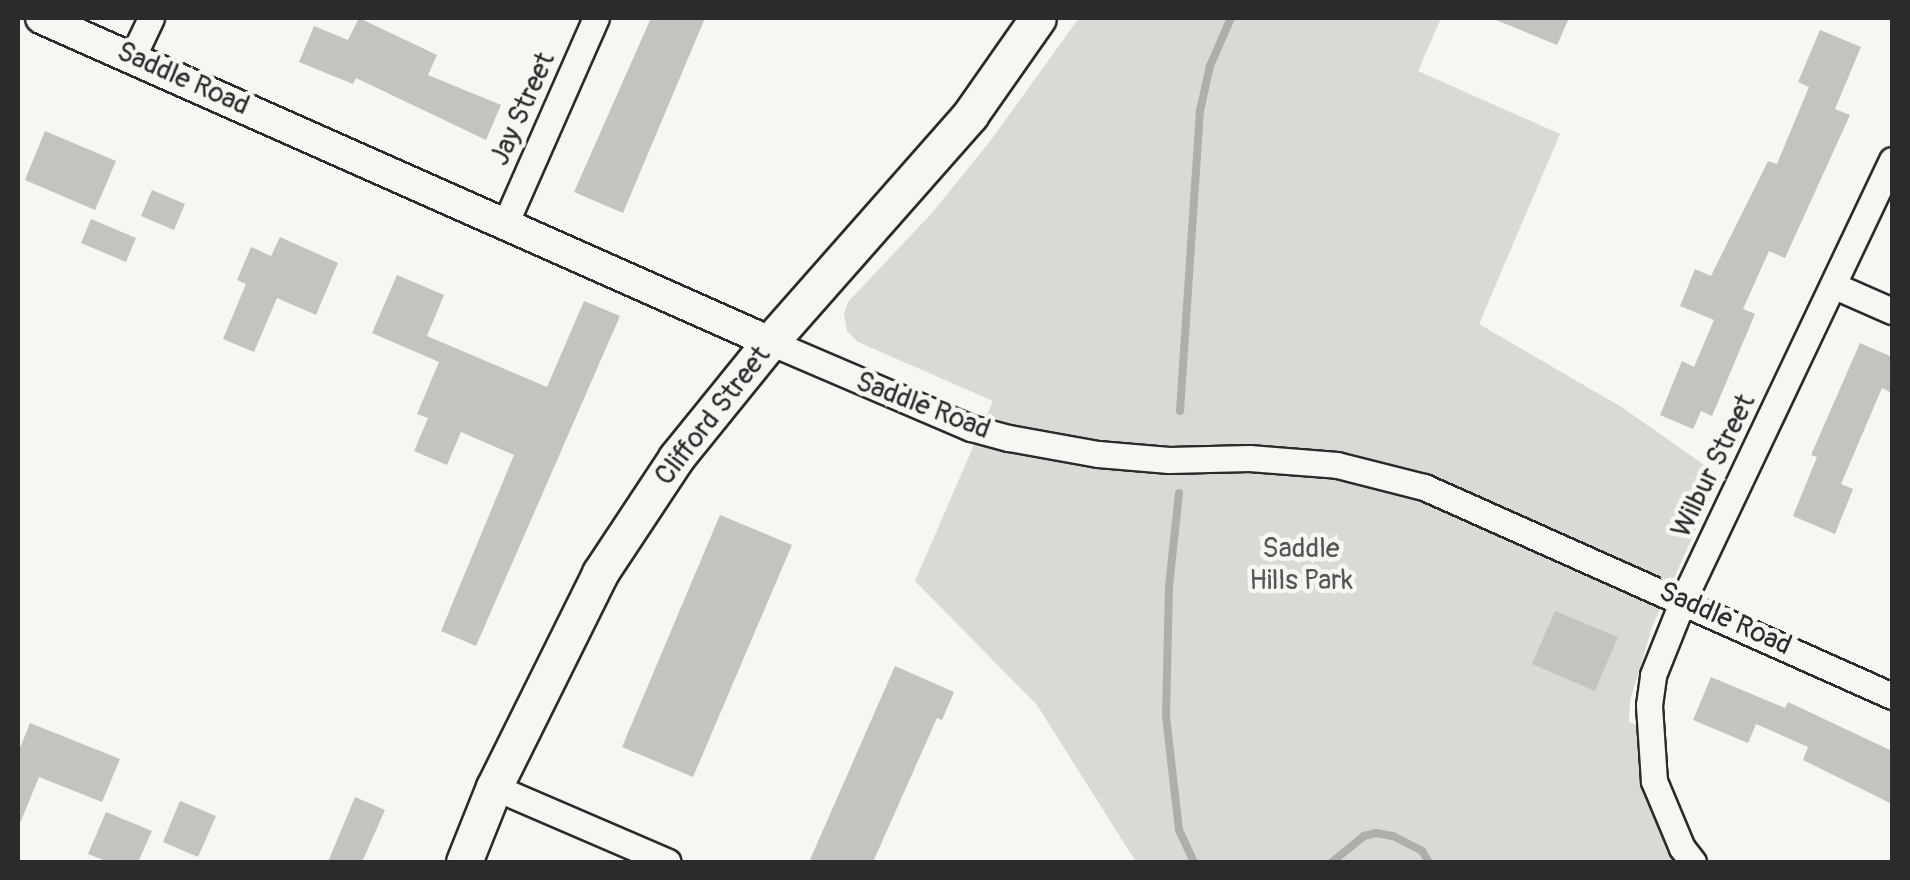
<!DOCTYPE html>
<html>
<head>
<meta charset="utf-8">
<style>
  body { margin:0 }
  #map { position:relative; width:1910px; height:880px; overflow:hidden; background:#f6f6f2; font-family:Pangolin,sans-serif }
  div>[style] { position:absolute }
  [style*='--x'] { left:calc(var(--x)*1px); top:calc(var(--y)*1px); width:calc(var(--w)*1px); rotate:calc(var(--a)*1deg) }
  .green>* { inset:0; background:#d9d9d5 }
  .stream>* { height:8px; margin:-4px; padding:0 4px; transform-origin:4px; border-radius:4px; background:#aeaeab }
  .building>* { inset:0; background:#c3c3c0 }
  .roads { filter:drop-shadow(2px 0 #2b2b2b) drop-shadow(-2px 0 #2b2b2b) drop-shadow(0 2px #2b2b2b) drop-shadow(0 -2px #2b2b2b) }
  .minor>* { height:25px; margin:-12.5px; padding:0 12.5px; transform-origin:12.5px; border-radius:12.5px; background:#f6f6f2 }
  .tertiary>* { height:30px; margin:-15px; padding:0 15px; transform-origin:15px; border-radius:15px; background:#f6f6f2 }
  .secondary>* { height:35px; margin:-17.5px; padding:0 17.5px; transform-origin:17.5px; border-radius:17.5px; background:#f6f6f2 }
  span { translate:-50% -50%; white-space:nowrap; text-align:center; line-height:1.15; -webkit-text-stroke:9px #f6f6f2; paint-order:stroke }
  .street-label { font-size:28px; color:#2b2b2b }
  .park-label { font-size:28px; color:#565656 }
  .frame { position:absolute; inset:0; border:20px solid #2b2b2b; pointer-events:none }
</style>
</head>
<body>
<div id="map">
  <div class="green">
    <div style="clip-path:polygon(1079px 18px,1441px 18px,1418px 71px,1560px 134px,1479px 324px,1623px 408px,1720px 476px,1652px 627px,1630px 701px,1629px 722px,1638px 725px,1680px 862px,1136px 862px,1037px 705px,915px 581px,993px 401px,858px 342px,847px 331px,844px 314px,848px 302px,932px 213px,991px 140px)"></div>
  </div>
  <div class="stream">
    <div style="--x:1180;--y:411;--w:301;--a:-86.2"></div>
    <div style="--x:1200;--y:111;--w:46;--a:-77.5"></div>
    <div style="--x:1210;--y:66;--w:52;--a:-66.4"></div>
    <div style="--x:1179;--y:493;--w:94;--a:96.1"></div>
    <div style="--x:1169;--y:586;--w:130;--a:91.3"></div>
    <div style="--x:1166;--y:716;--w:115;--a:83.5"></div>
    <div style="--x:1179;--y:830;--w:35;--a:65"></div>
    <div style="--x:1332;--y:862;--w:41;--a:-39.1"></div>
    <div style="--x:1364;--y:836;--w:12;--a:-14"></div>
    <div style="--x:1376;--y:833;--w:17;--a:10"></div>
    <div style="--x:1393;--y:836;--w:33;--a:27"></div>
    <div style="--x:1422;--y:851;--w:13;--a:58"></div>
  </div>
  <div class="building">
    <div style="clip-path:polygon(359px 18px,437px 55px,428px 75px,501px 105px,486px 140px,356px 78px,353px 84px,299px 62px,314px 26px,348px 40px)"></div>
    <div style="clip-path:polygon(651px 18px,705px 18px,623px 213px,574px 192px)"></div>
    <div style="clip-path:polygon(1491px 18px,1569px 18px,1557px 45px)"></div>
    <div style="clip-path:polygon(1820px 30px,1861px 47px,1835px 109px,1850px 115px,1785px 258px,1769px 251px,1743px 309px,1755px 314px,1712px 416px,1701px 411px,1693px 429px,1660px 415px,1682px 361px,1694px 367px,1714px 320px,1680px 306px,1695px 269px,1711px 276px,1768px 161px,1777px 164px,1809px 87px,1798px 82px)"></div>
    <div style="clip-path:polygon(45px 131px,116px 161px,95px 210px,25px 180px)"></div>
    <div style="clip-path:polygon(152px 190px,185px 204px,174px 230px,141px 216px)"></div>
    <div style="clip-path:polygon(91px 219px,136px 238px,126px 262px,81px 243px)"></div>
    <div style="clip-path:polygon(280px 237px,338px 263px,316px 315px,277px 298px,254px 352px,223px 339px,246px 284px,237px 280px,251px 247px,271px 256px)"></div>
    <div style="clip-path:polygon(397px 275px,444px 295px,427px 336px,547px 387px,584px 301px,620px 316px,476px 646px,441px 631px,514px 455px,461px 432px,447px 465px,414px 451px,428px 418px,417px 414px,439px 362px,372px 333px)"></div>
    <div style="clip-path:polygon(1860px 343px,1892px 357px,1892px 393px,1882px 388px,1841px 484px,1853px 489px,1835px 534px,1793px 516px,1817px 457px,1811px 455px)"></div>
    <div style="clip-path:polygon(720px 515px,792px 545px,693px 777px,622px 747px)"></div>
    <div style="clip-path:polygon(1555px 611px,1618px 637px,1595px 691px,1532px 664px)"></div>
    <div style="clip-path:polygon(895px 666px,954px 692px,942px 720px,937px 718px,873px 862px,809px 862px)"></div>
    <div style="clip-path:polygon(1711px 677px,1785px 708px,1788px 702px,1892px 751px,1892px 804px,1803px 760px,1808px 747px,1756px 724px,1748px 743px,1693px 720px)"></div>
    <div style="clip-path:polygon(30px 723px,120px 759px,102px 802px,39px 777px,18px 828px,18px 753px)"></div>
    <div style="clip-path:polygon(355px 797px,385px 810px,362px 862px,328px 862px)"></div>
    <div style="clip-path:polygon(180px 801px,216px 816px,198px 857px,163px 842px)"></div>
    <div style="clip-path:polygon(106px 812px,152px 831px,138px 862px,108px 862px,88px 854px)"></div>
  </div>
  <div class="roads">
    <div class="minor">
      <div style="--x:133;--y:56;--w:42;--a:-64.7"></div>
      <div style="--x:505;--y:224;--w:225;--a:-66.2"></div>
      <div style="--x:1835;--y:286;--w:62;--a:23.7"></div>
      <div style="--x:770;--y:342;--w:219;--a:23.2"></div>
      <div style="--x:971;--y:428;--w:39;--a:15"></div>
      <div style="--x:1009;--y:438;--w:90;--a:10.2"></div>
      <div style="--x:1098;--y:454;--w:71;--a:4.8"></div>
      <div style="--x:1169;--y:460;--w:80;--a:-1.4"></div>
      <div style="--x:1249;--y:458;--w:88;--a:4.5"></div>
      <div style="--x:1337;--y:465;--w:90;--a:14.2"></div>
      <div style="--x:1424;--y:487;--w:513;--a:24.06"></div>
      <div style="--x:494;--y:787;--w:189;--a:23.3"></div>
      <div style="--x:1693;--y:862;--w:18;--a:-128"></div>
      <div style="--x:1682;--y:848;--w:73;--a:-112.7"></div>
      <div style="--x:1654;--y:781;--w:76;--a:-93.8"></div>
      <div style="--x:1649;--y:705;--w:30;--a:-82"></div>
      <div style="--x:1653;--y:675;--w:81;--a:-68.2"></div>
      <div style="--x:1683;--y:600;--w:487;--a:-64.6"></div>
    </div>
    <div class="tertiary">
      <div style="--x:41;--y:18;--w:798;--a:23.96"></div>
    </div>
    <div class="secondary">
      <div style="--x:464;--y:862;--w:81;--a:-68.2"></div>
      <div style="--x:494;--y:787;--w:239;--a:-63.6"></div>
      <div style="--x:600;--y:573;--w:138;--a:-56.5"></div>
      <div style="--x:676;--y:458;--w:149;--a:-51"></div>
      <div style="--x:770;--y:342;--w:303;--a:-48.6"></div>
      <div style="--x:970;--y:115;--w:118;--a:-55"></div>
    </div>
  </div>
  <div class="street-label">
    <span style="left:183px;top:79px;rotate:24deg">Saddle Road</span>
    <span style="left:523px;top:109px;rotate:-66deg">Jay Street</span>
    <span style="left:923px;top:406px;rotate:21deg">Saddle Road</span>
    <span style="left:713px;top:416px;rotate:-52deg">Clifford Street</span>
    <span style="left:1714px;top:466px;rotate:-64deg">Wilbur Street</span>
    <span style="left:1725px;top:619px;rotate:24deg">Saddle Road</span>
  </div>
  <div class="park-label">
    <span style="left:1301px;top:565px">Saddle<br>Hills Park</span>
  </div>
  <div class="frame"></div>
</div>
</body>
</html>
